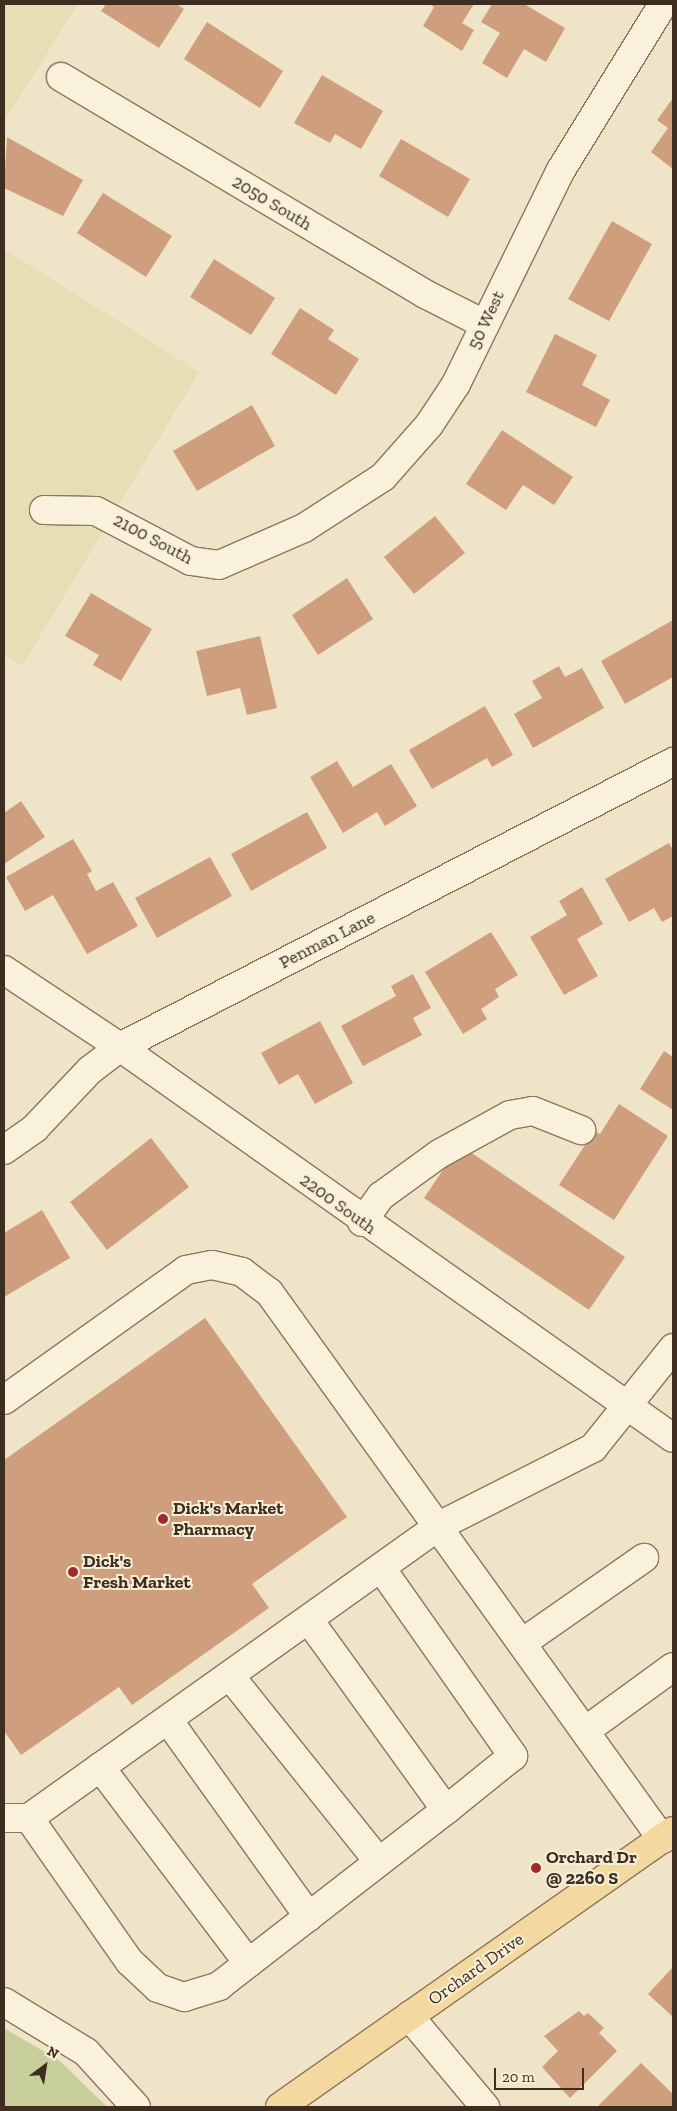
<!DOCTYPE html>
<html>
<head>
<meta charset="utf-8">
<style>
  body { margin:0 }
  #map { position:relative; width:677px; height:2111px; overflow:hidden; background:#f0e4c8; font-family:"Zilla Slab",serif }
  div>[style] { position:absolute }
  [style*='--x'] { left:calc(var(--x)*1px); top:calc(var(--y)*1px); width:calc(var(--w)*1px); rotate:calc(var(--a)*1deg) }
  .farmland>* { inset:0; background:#e6deb5 }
  .green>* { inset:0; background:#c9cf9b }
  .building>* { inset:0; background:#cf9f7d }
  .roads { filter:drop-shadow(1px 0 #8d765c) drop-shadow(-1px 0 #8d765c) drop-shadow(0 1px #8d765c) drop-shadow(0 -1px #8d765c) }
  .minor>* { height:28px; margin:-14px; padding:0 14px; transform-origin:14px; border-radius:14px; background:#faf1dc }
  .major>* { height:28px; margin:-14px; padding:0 14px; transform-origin:14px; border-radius:14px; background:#f3d9a0 }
  .dots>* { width:14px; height:14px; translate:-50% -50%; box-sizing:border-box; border:2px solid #f7eed8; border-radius:50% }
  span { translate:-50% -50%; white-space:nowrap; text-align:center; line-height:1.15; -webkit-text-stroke:4px #f7eed8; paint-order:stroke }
  .street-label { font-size:18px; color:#3d2e20 }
  .poi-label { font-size:18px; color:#3d2e20; font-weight:700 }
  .left { translate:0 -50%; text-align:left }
  .frame { position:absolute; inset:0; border:5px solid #3d2e20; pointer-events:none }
  .north { position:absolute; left:20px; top:2041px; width:50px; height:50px; -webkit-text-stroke:4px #f7eed8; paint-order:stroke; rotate:31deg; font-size:14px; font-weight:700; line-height:20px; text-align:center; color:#3d2e20 }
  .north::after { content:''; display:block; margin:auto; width:18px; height:22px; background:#3d2e20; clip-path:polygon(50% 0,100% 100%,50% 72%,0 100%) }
  .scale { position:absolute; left:494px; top:2068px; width:90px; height:22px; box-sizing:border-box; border:2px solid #3d2e20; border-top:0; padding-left:6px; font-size:15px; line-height:18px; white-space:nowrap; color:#3d2e20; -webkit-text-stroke:4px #f7eed8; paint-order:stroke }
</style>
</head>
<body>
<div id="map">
  <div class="farmland">
    <div style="clip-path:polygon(4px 4px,78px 4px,4px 122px)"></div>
    <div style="clip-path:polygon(4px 249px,199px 372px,22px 666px,4px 655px)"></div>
  </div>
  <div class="green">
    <div style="clip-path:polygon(4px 2028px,60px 2061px,107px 2107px,4px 2107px)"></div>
  </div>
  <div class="building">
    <div style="clip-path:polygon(106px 4px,176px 4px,184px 9px,159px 48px,101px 11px)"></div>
    <div style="clip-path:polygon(429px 4px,474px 4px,462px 23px,474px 30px,462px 51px,423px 26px,434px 7px)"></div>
    <div style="clip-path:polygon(492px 4px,524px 4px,565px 28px,546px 62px,524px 49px,507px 78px,482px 63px,500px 33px,481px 22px)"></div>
    <div style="clip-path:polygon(207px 22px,283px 71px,260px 108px,184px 59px)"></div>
    <div style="clip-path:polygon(322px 75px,383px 111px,361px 149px,335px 134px,330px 143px,294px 123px)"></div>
    <div style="clip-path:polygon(673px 98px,673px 169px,651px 152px,668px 128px,657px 120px)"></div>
    <div style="clip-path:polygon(7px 137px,83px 180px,63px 216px,4px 188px)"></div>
    <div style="clip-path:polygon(401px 139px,470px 179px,448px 217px,379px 176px)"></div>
    <div style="clip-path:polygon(103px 193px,172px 236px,146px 277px,77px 233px)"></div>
    <div style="clip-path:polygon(612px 221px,652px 244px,609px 321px,568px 299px)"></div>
    <div style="clip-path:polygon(214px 259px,275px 298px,251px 335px,190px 297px)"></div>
    <div style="clip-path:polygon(300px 308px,334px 330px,328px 339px,359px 359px,336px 395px,271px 354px)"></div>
    <div style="clip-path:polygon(555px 334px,597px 355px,582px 385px,610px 400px,596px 427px,526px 392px)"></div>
    <div style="clip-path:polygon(252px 405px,275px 446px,197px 491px,173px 451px)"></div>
    <div style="clip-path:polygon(502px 430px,573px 477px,554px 505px,523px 485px,506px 510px,466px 484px)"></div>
    <div style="clip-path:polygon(435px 516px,465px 553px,414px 594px,384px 557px)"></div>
    <div style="clip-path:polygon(347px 578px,373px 619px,318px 655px,292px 615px)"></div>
    <div style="clip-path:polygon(91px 593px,152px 629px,121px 681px,93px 665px,99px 655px,65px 636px)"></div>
    <div style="clip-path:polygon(673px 620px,673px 677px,625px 704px,601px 661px)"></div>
    <div style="clip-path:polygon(260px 636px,277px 708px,247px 715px,240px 688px,207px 696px,196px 651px)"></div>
    <div style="clip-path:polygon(559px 666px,565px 677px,582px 668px,604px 708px,533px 748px,514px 714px,542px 698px,532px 681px)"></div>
    <div style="clip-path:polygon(485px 706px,513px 755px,492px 767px,487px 758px,432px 789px,409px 750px)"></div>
    <div style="clip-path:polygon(337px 761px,353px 787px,391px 764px,417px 806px,385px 826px,377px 812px,343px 833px,310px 777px)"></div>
    <div style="clip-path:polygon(21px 801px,45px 837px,4px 864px,4px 813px)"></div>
    <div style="clip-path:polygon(307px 812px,327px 848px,251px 891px,231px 854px)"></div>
    <div style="clip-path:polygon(73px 839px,92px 871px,87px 874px,96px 891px,113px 882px,138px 926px,87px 954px,53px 895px,25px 911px,6px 877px)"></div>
    <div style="clip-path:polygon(669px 843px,673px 850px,673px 916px,662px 922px,654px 908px,629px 922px,605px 879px)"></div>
    <div style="clip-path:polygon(210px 857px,232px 896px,157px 938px,135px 898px)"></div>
    <div style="clip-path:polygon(582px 887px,603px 924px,577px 939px,598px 976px,564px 995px,530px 937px,567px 915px,559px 901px)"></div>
    <div style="clip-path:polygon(491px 932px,518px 975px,495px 989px,499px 997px,481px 1009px,487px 1019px,463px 1034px,425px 972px)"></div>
    <div style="clip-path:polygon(413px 974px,431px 1008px,413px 1018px,422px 1035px,363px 1066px,341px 1026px,396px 996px,391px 986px)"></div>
    <div style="clip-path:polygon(320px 1021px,353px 1083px,315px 1104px,298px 1074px,279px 1085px,261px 1053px)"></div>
    <div style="clip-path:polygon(664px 1051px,673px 1057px,673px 1110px,640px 1089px)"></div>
    <div style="clip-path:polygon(619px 1104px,668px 1136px,614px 1220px,559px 1185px,594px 1131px,600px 1134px)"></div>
    <div style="clip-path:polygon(151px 1138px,189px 1187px,107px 1250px,70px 1202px)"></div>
    <div style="clip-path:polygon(460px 1145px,625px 1257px,589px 1310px,424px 1198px)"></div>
    <div style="clip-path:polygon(42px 1210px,70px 1258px,4px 1297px,4px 1233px)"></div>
    <div style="clip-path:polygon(205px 1318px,347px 1517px,252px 1584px,269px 1608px,132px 1705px,119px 1687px,21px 1755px,4px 1731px,4px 1460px)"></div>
    <div style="clip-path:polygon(673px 1967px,673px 2017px,648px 1994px)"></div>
    <div style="clip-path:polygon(579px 2011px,584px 2016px,588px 2013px,604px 2028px,599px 2033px,617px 2051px,570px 2098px,542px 2067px,558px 2051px,544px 2036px)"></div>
    <div style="clip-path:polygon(641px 2063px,673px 2094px,673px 2107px,597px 2107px)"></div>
  </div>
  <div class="roads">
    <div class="minor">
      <div style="--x:61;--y:77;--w:424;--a:30.8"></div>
      <div style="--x:425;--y:294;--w:66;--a:27"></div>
      <div style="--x:44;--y:510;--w:52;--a:1.1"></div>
      <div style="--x:96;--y:511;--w:107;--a:27.8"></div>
      <div style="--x:191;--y:561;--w:28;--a:8"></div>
      <div style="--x:219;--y:565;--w:93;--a:-23.5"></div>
      <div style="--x:304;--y:528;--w:94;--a:-32.8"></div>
      <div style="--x:383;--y:477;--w:69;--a:-48.5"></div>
      <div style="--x:429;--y:425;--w:49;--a:-56.6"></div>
      <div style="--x:456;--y:384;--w:238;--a:-63.9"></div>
      <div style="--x:561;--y:170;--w:195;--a:-58.4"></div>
      <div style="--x:4;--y:970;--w:139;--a:33.6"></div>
      <div style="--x:120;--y:1047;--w:677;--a:35.26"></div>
      <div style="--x:4;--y:1150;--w:38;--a:-35"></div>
      <div style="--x:35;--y:1128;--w:80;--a:-46.5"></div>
      <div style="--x:90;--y:1070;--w:38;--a:-37"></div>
      <div style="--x:120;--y:1047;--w:622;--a:-27.27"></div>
      <div style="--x:362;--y:1222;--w:32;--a:-54"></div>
      <div style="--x:381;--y:1196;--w:72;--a:-35.9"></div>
      <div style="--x:439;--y:1154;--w:81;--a:-28.8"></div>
      <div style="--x:510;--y:1115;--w:23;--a:-10"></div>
      <div style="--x:533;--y:1111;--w:52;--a:21.6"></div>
      <div style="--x:4;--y:1400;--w:224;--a:-35.5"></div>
      <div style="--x:186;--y:1270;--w:26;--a:-11"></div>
      <div style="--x:212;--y:1265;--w:31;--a:13"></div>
      <div style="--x:242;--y:1272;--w:34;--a:37"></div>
      <div style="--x:269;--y:1292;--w:674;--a:54.3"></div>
      <div style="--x:381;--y:1568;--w:230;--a:54.9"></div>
      <div style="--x:513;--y:1756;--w:86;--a:141.1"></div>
      <div style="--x:522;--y:1643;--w:149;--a:-34.9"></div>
      <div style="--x:230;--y:1676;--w:238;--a:51.3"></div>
      <div style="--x:168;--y:1720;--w:242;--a:54.4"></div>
      <div style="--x:585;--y:1731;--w:109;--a:-36"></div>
      <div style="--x:100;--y:1767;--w:246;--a:52.9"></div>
      <div style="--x:4;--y:1818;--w:25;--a:0"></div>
      <div style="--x:29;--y:1818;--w:503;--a:-35.46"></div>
      <div style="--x:439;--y:1526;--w:173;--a:-26.9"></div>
      <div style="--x:593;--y:1448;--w:128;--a:-51.3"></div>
      <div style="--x:29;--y:1818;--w:176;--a:55"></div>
      <div style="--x:130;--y:1962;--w:38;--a:43"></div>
      <div style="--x:158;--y:1988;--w:28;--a:19"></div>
      <div style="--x:184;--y:1997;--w:37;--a:-17"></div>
      <div style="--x:219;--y:1986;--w:287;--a:-37.8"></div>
      <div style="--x:446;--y:1810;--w:234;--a:-125.8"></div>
      <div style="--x:4;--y:2002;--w:96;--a:31.4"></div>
      <div style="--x:86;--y:2052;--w:74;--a:47.7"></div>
      <div style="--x:409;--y:2016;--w:119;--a:50.1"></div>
    </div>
    <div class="major">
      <div style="--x:280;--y:2107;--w:480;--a:-35.1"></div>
    </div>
  </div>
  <div class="dots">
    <div style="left:163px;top:1519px;background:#9e2a2b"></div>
    <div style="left:73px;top:1572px;background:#9e2a2b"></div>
    <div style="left:536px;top:1868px;background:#9e2a2b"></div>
  </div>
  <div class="street-label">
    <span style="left:272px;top:203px;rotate:31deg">2050 South</span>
    <span style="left:486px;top:320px;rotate:-65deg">50 West</span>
    <span style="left:153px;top:539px;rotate:28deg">2100 South</span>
    <span style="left:327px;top:940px;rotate:-27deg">Penman Lane</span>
    <span style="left:338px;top:1204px;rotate:36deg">2200 South</span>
    <span style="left:476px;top:1969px;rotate:-35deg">Orchard Drive</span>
  </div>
  <div class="poi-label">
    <span class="left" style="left:173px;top:1519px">Dick's Market<br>Pharmacy</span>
    <span class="left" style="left:83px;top:1572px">Dick's<br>Fresh Market</span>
    <span class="left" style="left:546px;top:1868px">Orchard Dr<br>@ 2260 S</span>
  </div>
  <div class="frame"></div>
  <div class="north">N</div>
  <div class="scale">20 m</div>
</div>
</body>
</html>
